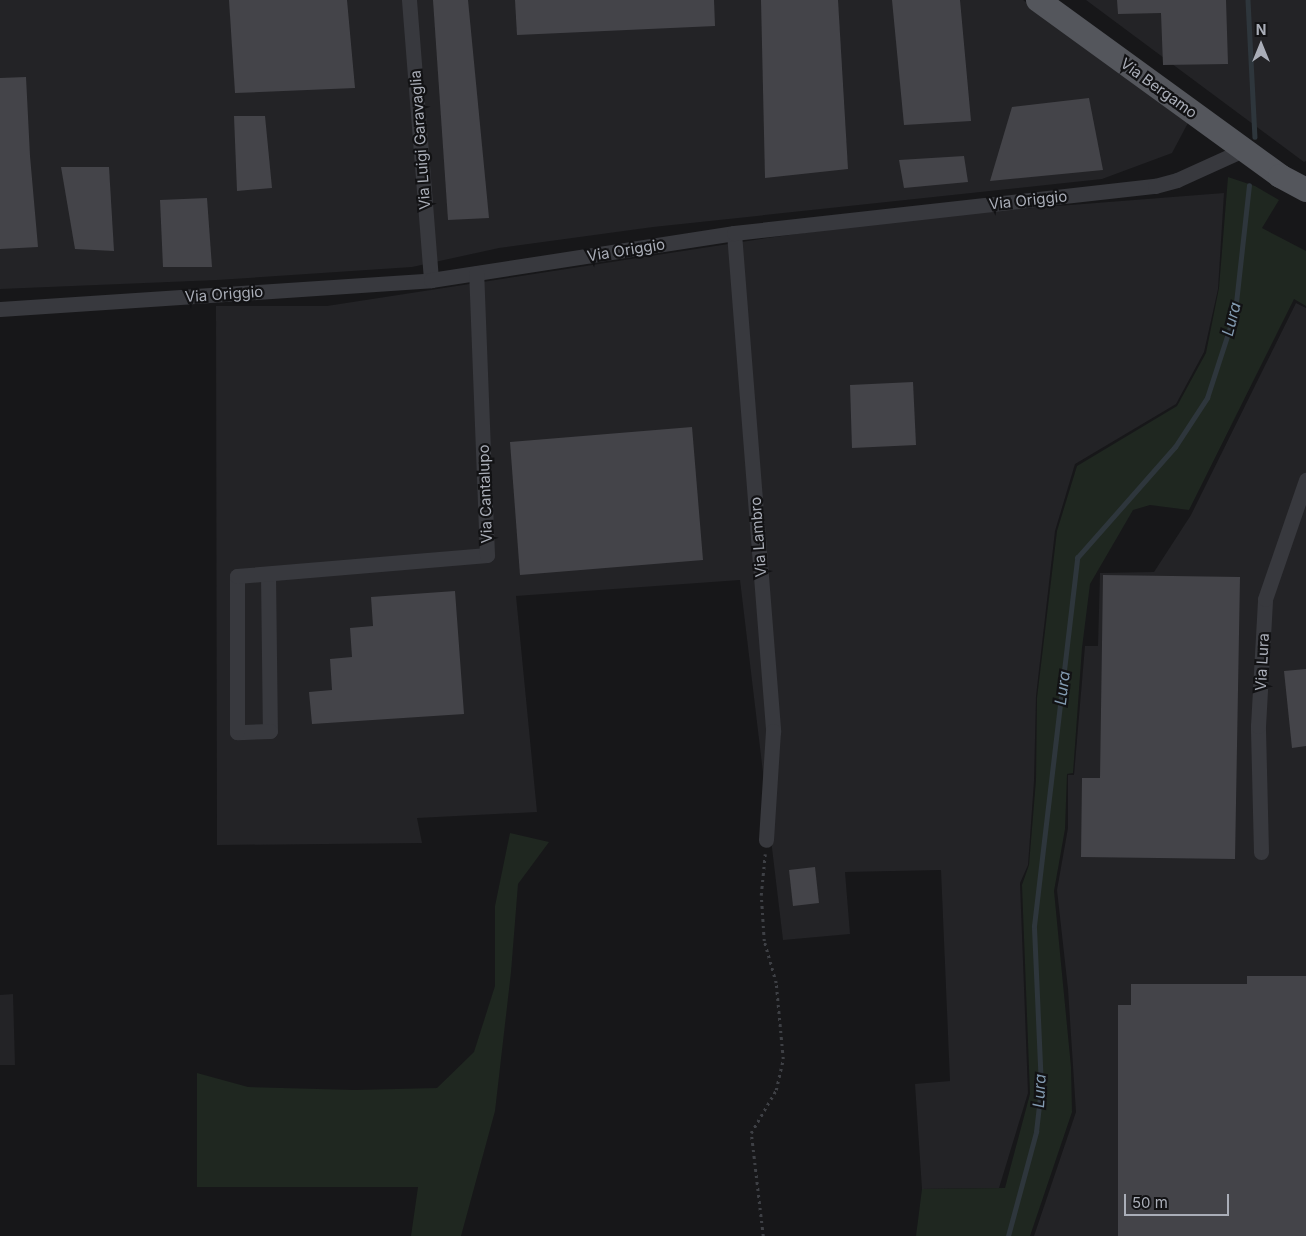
<!DOCTYPE html>
<html>
<head>
<meta charset="utf-8">
<style>
  body { margin:0 }
  #map { position:relative; width:1306px; height:1236px; overflow:hidden; background:#171719; font-family:Inter,sans-serif }
  div>[style] { position:absolute }
  [style*='--x'] { left:calc(var(--x)*1px); top:calc(var(--y)*1px); width:calc(var(--w)*1px); rotate:calc(var(--a)*1deg) }
  .built>* { inset:0; background:#232326 }
  .green>* { inset:0; background:#1f2720 }
  .stream>* { height:4.5px; margin:-2.25px; padding:0 2.25px; transform-origin:2.25px; border-radius:2.25px; background:#2e363c }
  .building>* { inset:0; background:#444449 }
  .path>* { height:2.5px; margin-top:-1.25px; transform-origin:0; background:repeating-linear-gradient(90deg,#3e4045 0 2.5px,transparent 0 6.5px) }
  .street>* { height:15px; margin:-7.5px; padding:0 7.5px; transform-origin:7.5px; border-radius:7.5px; background:#38393e }
  .primary>* { height:24px; margin:-12px; padding:0 12px; transform-origin:12px; border-radius:12px; background:#54565c }
  span { translate:-50% -50%; white-space:nowrap; text-align:center; line-height:1.15; -webkit-text-stroke:4.5px #121214; paint-order:stroke }
  .street-label { font-size:15px; color:#aaaeb8 }
  .water-label { font-size:16px; color:#839bb1; font-style:italic }
  .north { position:absolute; left:1236px; top:20px; width:50px; height:50px; -webkit-text-stroke:4px #121214; paint-order:stroke; rotate:0deg; font-size:14px; font-weight:700; line-height:20px; text-align:center; color:#aaaeb8 }
  .north::after { content:''; display:block; margin:auto; width:18px; height:22px; background:#aaaeb8; clip-path:polygon(50% 0,100% 100%,50% 72%,0 100%) }
  .scale { position:absolute; left:1124px; top:1194px; width:105px; height:22px; box-sizing:border-box; border:2px solid #aaaeb8; border-top:0; padding-left:6px; font-size:15px; line-height:18px; white-space:nowrap; color:#aaaeb8; -webkit-text-stroke:4px #121214; paint-order:stroke }
</style>
</head>
<body>
<div id="map">
  <div class="built">
    <div style="clip-path:polygon(0 0,1023px 0,1189px 121px,1172px 153px,1102px 179px,653px 227px,499px 248px,412px 267px,217px 280px,0 289px)"></div>
    <div style="clip-path:polygon(1086px 0,1306px 0,1306px 161px,1304px 162px)"></div>
    <div style="clip-path:polygon(1224px 193px,1218px 289px,1204px 352px,1176px 404px,1075px 464px,1055px 531px,1036px 696px,1034px 781px,1028px 865px,1020px 883px,1028px 1093px,999px 1188px,922px 1189px,915px 1084px,950px 1081px,941px 870px,845px 872px,850px 934px,783px 940px,740px 580px,516px 596px,537px 812px,417px 818px,422px 843px,217px 845px,216px 306px,327px 306px,767px 238px,931px 216px)"></div>
    <div style="clip-path:polygon(1296px 303px,1306px 308px,1306px 1236px,1034px 1236px,1076px 1112px,1068px 989px,1057px 890px,1068px 828px,1068px 775px,1074px 775px,1085px 646px,1098px 646px,1100px 573px,1154px 572px,1191px 515px)"></div>
    <div style="clip-path:polygon(13px 994px,15px 1065px,0 1065px,0 995px)"></div>
  </div>
  <div class="green">
    <div style="clip-path:polygon(1228px 177px,1255px 186px,1279px 200px,1262px 228px,1306px 251px,1306px 306px,1294px 299px,1189px 510px,1150px 505px,1133px 510px,1090px 584px,1082px 648px,1073px 773px,1067px 774px,1065px 829px,1054px 891px,1071px 1067px,1072px 1112px,1030px 1236px,916px 1236px,922px 1189px,1005px 1188px,1030px 1094px,1022px 885px,1029px 865px,1036px 780px,1037px 698px,1057px 531px,1077px 466px,1177px 406px,1206px 353px,1219px 288px)"></div>
    <div style="clip-path:polygon(510px 833px,549px 842px,518px 884px,511px 972px,495px 1111px,461px 1236px,411px 1236px,418px 1187px,197px 1187px,197px 1073px,248px 1087px,355px 1090px,437px 1088px,474px 1052px,495px 986px,495px 906px)"></div>
  </div>
  <div class="stream">
    <div style="--x:1248;--y:0;--w:137;--a:87.1"></div>
    <div style="--x:1008;--y:1236;--w:108;--a:-74.9"></div>
    <div style="--x:1036;--y:1132;--w:44;--a:-83.5"></div>
    <div style="--x:1041;--y:1088;--w:162;--a:-92.5"></div>
    <div style="--x:1034;--y:926;--w:371;--a:-83.3"></div>
    <div style="--x:1077;--y:558;--w:148;--a:-48.6"></div>
    <div style="--x:1175;--y:447;--w:59;--a:-56.9"></div>
    <div style="--x:1207;--y:398;--w:90;--a:-72"></div>
    <div style="--x:1235;--y:312;--w:127;--a:-83.7"></div>
  </div>
  <div class="building">
    <div style="clip-path:polygon(229px 0,347px 0,355px 88px,235px 93px)"></div>
    <div style="clip-path:polygon(433px 0,468px 0,489px 218px,448px 220px)"></div>
    <div style="clip-path:polygon(515px 0,714px 0,715px 26px,517px 35px)"></div>
    <div style="clip-path:polygon(761px 0,838px 0,848px 169px,765px 178px)"></div>
    <div style="clip-path:polygon(892px 0,960px 0,971px 121px,904px 125px)"></div>
    <div style="clip-path:polygon(1117px 0,1226px 0,1228px 64px,1163px 65px,1161px 13px,1118px 14px)"></div>
    <div style="clip-path:polygon(26px 77px,30px 156px,38px 247px,0 249px,0 78px)"></div>
    <div style="clip-path:polygon(1089px 98px,1103px 170px,990px 181px,1012px 107px)"></div>
    <div style="clip-path:polygon(234px 116px,265px 116px,272px 188px,237px 191px)"></div>
    <div style="clip-path:polygon(964px 156px,968px 182px,904px 188px,899px 160px)"></div>
    <div style="clip-path:polygon(61px 167px,109px 167px,114px 251px,75px 249px)"></div>
    <div style="clip-path:polygon(207px 198px,212px 267px,163px 267px,160px 200px)"></div>
    <div style="clip-path:polygon(913px 382px,916px 445px,852px 448px,850px 385px)"></div>
    <div style="clip-path:polygon(692px 427px,703px 560px,520px 575px,510px 442px)"></div>
    <div style="clip-path:polygon(1103px 575px,1240px 577px,1235px 859px,1081px 857px,1082px 778px,1100px 778px)"></div>
    <div style="clip-path:polygon(455px 591px,464px 714px,312px 724px,309px 692px,332px 690px,330px 659px,352px 657px,350px 628px,373px 626px,371px 597px)"></div>
    <div style="clip-path:polygon(1306px 669px,1306px 746px,1292px 748px,1284px 671px)"></div>
    <div style="clip-path:polygon(815px 867px,819px 903px,793px 906px,789px 870px)"></div>
    <div style="clip-path:polygon(1247px 976px,1306px 976px,1306px 1236px,1118px 1236px,1118px 1005px,1131px 1005px,1131px 984px,1247px 984px)"></div>
  </div>
  <div class="path">
    <div style="--x:763;--y:1236;--w:104;--a:-96.6"></div>
    <div style="--x:751;--y:1133;--w:50;--a:-59.8"></div>
    <div style="--x:776;--y:1090;--w:32;--a:-77"></div>
    <div style="--x:783;--y:1059;--w:76;--a:-95.3"></div>
    <div style="--x:776;--y:983;--w:44;--a:-105.9"></div>
    <div style="--x:764;--y:941;--w:46;--a:-93.7"></div>
    <div style="--x:761;--y:895;--w:41;--a:-84.4"></div>
  </div>
  <div class="street">
    <div style="--x:409;--y:0;--w:281;--a:85.5"></div>
    <div style="--x:734;--y:233;--w:500;--a:85.5"></div>
    <div style="--x:773;--y:731;--w:109;--a:93.7"></div>
    <div style="--x:0;--y:309;--w:432;--a:-3.8"></div>
    <div style="--x:431;--y:280;--w:307;--a:-8.8"></div>
    <div style="--x:734;--y:233;--w:424;--a:-6.4"></div>
    <div style="--x:1155;--y:186;--w:23;--a:-15"></div>
    <div style="--x:1177;--y:180;--w:72;--a:-24.4"></div>
    <div style="--x:268;--y:574;--w:157;--a:89.3"></div>
    <div style="--x:270;--y:731;--w:33;--a:178"></div>
    <div style="--x:237;--y:732;--w:156;--a:-90"></div>
    <div style="--x:237;--y:576;--w:251;--a:-4.8"></div>
    <div style="--x:487;--y:555;--w:282;--a:-92.2"></div>
    <div style="--x:1261;--y:852;--w:126;--a:-91.4"></div>
    <div style="--x:1258;--y:726;--w:127;--a:-86.8"></div>
    <div style="--x:1265;--y:599;--w:126;--a:-71"></div>
  </div>
  <div class="primary">
    <div style="--x:1038;--y:0;--w:299;--a:36"></div>
    <div style="--x:1280;--y:176;--w:30;--a:28"></div>
  </div>
  <div class="street-label">
    <span style="left:1159px;top:88px;rotate:36deg">Via Bergamo</span>
    <span style="left:420px;top:140px;rotate:-94deg">Via Luigi Garavaglia</span>
    <span style="left:1028px;top:200px;rotate:-6deg">Via Origgio</span>
    <span style="left:626px;top:250px;rotate:-9deg">Via Origgio</span>
    <span style="left:224px;top:294px;rotate:-4deg">Via Origgio</span>
    <span style="left:485px;top:494px;rotate:-92deg">Via Cantalupo</span>
    <span style="left:758px;top:537px;rotate:-94deg">Via Lambro</span>
    <span style="left:1262px;top:662px;rotate:-87deg">Via Lura</span>
  </div>
  <div class="water-label">
    <span style="left:1231px;top:319px;rotate:-76deg">Lura</span>
    <span style="left:1062px;top:688px;rotate:-83deg">Lura</span>
    <span style="left:1039px;top:1091px;rotate:-87deg">Lura</span>
  </div>
  <div class="north">N</div>
  <div class="scale">50 m</div>
</div>
</body>
</html>
